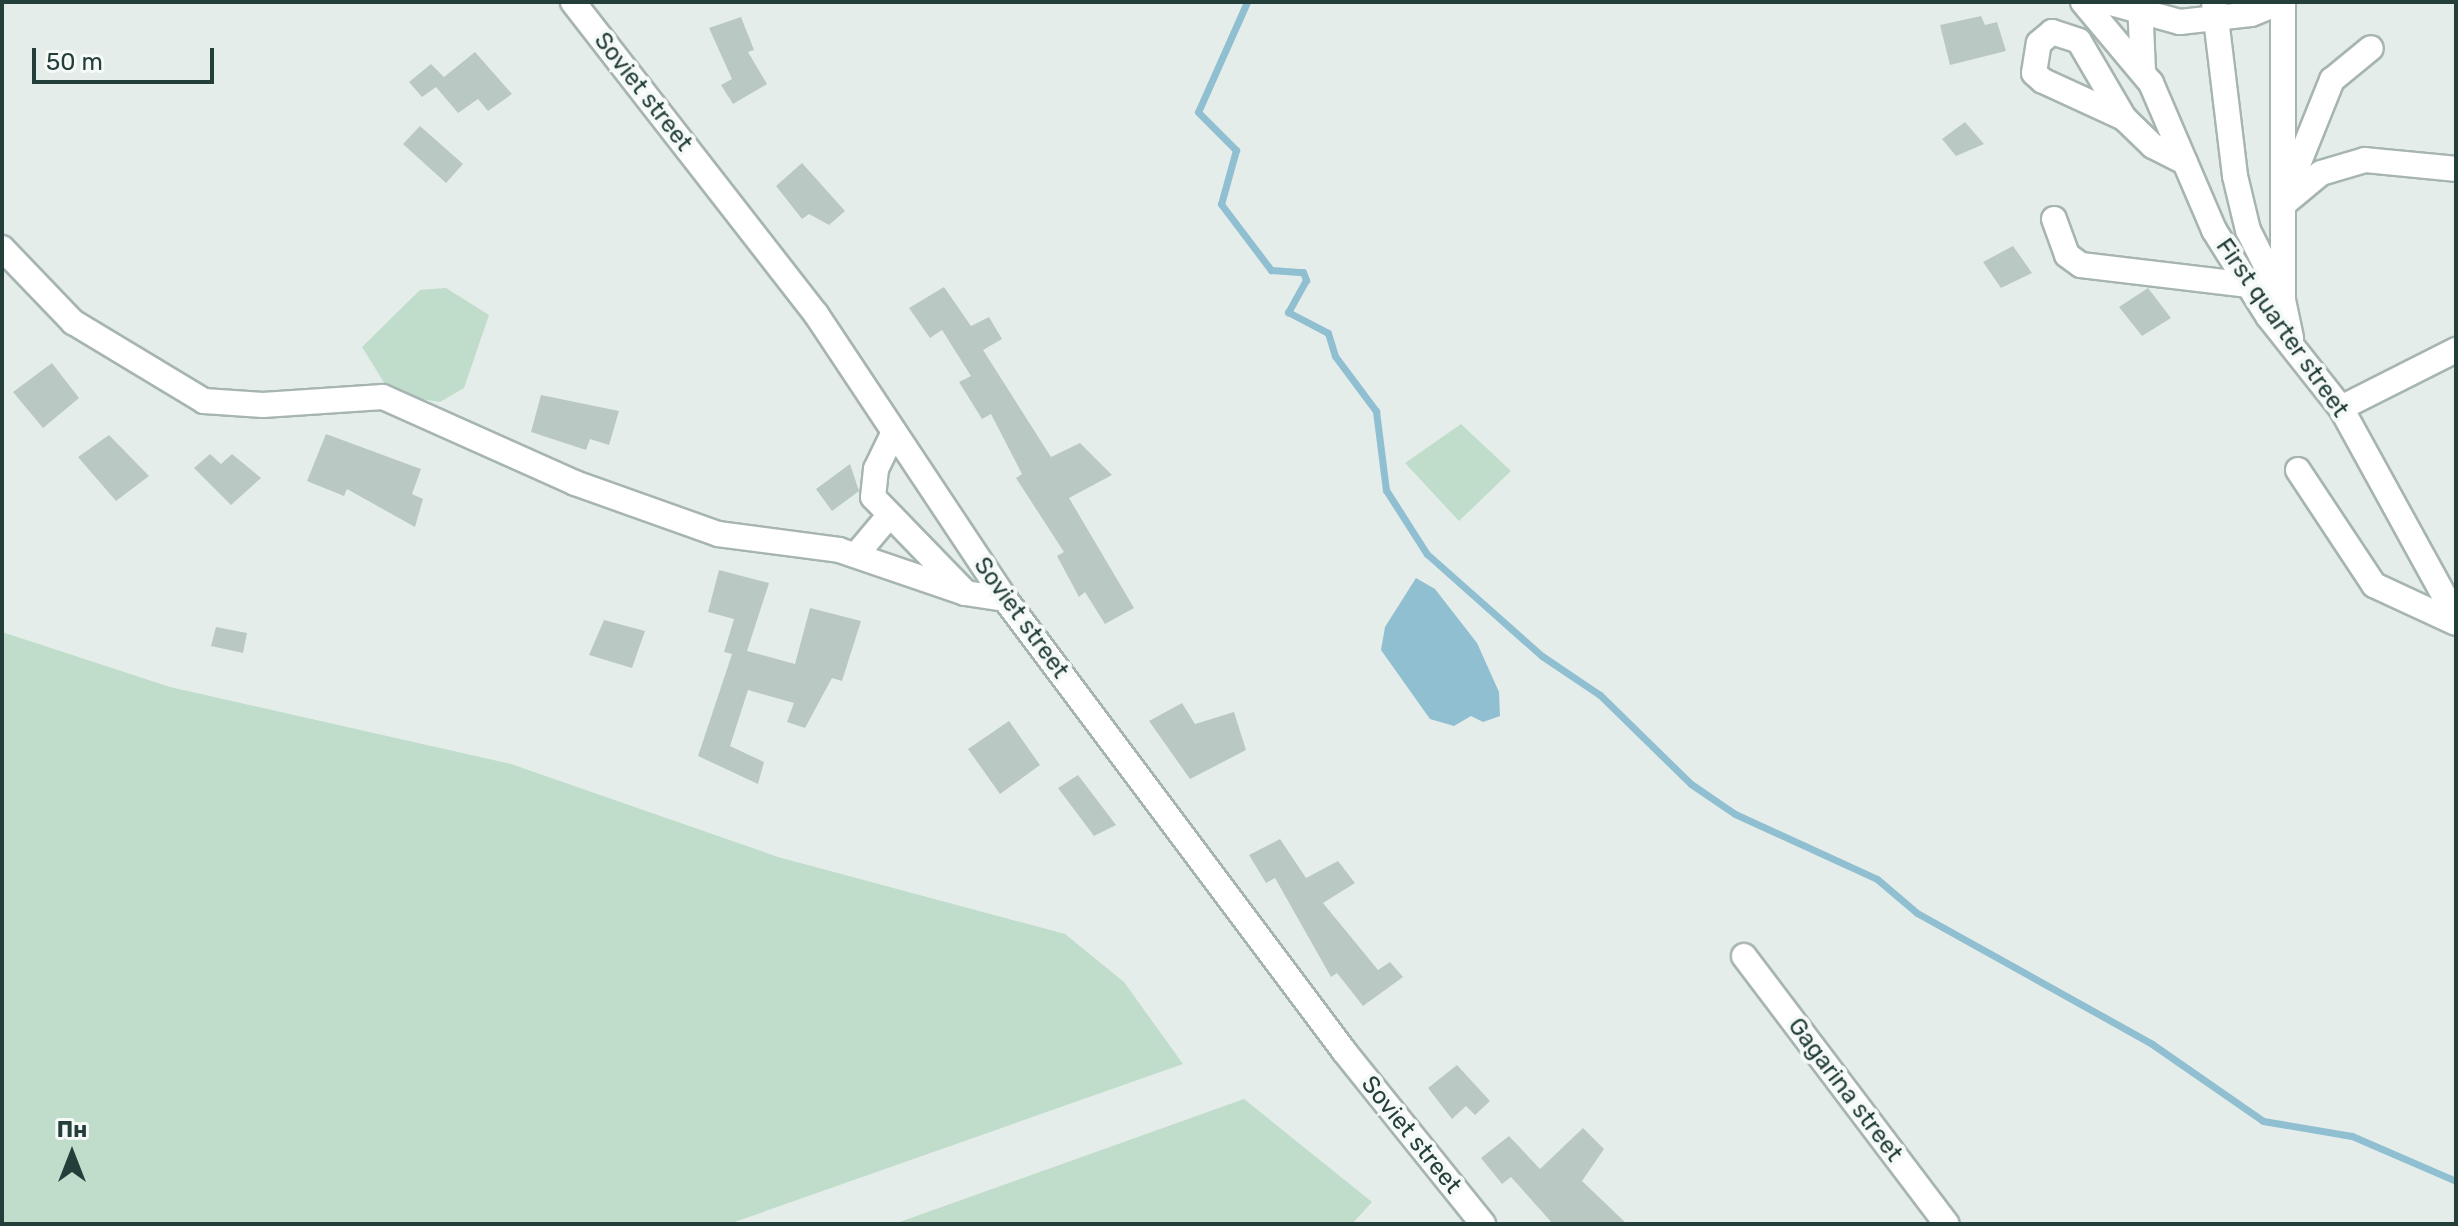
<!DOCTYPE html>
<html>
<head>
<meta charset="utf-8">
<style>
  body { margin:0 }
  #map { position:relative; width:2458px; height:1226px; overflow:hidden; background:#e5edea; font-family:Rubik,sans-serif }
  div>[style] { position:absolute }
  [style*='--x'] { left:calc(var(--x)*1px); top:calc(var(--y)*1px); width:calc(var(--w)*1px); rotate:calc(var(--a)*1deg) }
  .green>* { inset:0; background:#bfddca }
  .water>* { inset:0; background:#8fbfd0 }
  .stream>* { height:7px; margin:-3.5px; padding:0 3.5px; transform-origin:3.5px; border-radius:3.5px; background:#8fbfd0 }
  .building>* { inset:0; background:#bac8c4 }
  .roads { filter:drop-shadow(2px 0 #a7b5b2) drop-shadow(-2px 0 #a7b5b2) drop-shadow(0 2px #a7b5b2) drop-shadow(0 -2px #a7b5b2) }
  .minor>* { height:24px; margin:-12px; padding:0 12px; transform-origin:12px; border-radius:12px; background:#fff }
  .secondary>* { height:24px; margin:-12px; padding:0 12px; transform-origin:12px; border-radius:12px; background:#fff }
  span { translate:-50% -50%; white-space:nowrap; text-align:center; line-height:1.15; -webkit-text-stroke:8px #f5faf8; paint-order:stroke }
  .street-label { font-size:24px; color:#243f3a }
  .frame { position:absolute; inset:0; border:4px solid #243f3a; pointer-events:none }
  .north { position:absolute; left:32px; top:1114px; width:80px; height:80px; -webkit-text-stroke:6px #f5faf8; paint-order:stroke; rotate:0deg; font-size:22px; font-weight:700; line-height:32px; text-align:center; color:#243f3a }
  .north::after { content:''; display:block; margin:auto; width:28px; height:36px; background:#243f3a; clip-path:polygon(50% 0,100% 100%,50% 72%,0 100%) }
  .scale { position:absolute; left:32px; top:48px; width:182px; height:36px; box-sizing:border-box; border:4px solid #243f3a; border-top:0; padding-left:10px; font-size:24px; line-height:28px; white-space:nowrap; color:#243f3a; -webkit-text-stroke:6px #f5faf8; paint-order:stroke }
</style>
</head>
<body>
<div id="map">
  <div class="green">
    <div style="clip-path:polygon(446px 288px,489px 315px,464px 388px,440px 402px,415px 398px,385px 384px,362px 347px,420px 290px)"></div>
    <div style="clip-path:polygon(1461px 424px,1511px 471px,1459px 521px,1405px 463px)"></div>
    <div style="clip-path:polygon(2px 632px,170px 687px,511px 764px,778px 857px,1065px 934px,1124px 982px,1183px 1064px,729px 1224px,2px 1224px)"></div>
    <div style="clip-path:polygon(1244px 1099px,1372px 1202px,1352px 1224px,894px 1224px)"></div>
  </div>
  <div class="water">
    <div style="clip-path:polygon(1416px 578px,1435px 589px,1477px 643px,1499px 692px,1500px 716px,1483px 722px,1471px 716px,1454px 726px,1430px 719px,1381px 650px,1385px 627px)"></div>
  </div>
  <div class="stream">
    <div style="--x:1247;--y:2;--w:120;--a:114"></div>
    <div style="--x:1198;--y:112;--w:54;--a:45"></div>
    <div style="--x:1236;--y:150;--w:56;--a:105.5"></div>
    <div style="--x:1221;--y:204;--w:83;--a:52.9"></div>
    <div style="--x:1271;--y:270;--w:32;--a:4"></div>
    <div style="--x:1303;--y:272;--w:9;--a:69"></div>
    <div style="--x:1306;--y:280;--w:37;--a:119"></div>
    <div style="--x:1288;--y:312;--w:45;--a:27.7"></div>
    <div style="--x:1328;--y:333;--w:24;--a:73"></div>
    <div style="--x:1335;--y:356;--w:69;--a:53.3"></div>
    <div style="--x:1376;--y:411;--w:80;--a:82.8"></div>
    <div style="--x:1386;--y:490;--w:76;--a:57.4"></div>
    <div style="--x:1427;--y:554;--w:154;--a:41.6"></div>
    <div style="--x:1542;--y:656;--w:70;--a:33.9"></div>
    <div style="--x:1600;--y:695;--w:127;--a:44.4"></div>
    <div style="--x:1691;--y:784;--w:53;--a:34.3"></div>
    <div style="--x:1735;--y:814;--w:156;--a:24.6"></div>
    <div style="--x:1877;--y:879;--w:52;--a:40.4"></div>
    <div style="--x:1917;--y:913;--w:269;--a:29.1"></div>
    <div style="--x:2152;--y:1044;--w:135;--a:34.7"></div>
    <div style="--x:2263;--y:1121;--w:90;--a:9.6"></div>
    <div style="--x:2352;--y:1136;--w:113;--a:23.4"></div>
  </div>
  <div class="building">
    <div style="clip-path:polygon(1981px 16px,1985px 25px,1997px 22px,2006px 51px,1950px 65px,1940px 25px)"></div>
    <div style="clip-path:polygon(741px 17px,754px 50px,748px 52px,767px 84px,733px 104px,721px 85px,732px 79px,709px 28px)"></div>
    <div style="clip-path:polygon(475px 52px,512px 94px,488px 111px,478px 99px,458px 113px,436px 87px,422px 97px,409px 82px,431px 64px,444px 77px)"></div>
    <div style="clip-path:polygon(1965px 122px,1984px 144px,1956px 156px,1942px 139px)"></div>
    <div style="clip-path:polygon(420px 126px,463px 164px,446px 183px,403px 144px)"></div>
    <div style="clip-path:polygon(802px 163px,845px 211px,829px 225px,809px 214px,802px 219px,776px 186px)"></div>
    <div style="clip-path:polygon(2013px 246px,2032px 273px,2001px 288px,1983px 262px)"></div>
    <div style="clip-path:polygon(944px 287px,971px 326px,989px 317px,1002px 339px,983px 350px,1051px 457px,1080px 443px,1112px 475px,1069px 498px,1134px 608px,1105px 624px,1085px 592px,1079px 597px,1057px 556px,1064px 552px,1016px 478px,1022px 474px,991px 414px,982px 419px,959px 382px,971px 376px,942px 330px,930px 338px,909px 308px)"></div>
    <div style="clip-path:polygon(2148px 288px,2171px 318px,2142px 336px,2119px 307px)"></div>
    <div style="clip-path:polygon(52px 363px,79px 398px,43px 428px,13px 392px)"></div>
    <div style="clip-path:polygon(541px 395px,619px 411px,609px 445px,590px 439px,586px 450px,531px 432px)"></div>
    <div style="clip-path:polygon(326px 434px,421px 469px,412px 494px,423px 499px,415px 527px,347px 489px,344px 496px,307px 481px)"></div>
    <div style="clip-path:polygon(109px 435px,149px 476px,116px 501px,78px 457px)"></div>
    <div style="clip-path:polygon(210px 454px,221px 464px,232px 454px,261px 478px,231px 505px,194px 468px)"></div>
    <div style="clip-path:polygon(850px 464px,859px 491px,832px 511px,816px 489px)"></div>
    <div style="clip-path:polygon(719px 570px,769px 583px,747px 651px,795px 664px,810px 608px,861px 621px,842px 681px,832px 678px,805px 728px,787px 722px,794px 703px,748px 690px,730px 746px,764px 762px,758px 784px,698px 756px,732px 654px,724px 652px,734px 619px,708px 612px)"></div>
    <div style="clip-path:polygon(604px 620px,645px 631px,632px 668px,589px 655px)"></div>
    <div style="clip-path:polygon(216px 627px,247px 633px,243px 653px,211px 646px)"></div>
    <div style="clip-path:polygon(1182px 703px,1195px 724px,1234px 712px,1246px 750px,1190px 779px,1149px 721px)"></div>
    <div style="clip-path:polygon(1009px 721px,1040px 765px,1000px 794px,968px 749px)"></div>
    <div style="clip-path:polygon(1078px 775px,1116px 825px,1094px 836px,1058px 788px)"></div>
    <div style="clip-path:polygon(1280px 839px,1306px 878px,1338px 861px,1355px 883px,1323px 903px,1378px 970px,1390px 962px,1403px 977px,1363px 1006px,1337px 973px,1331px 977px,1275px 878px,1266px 883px,1249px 855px)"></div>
    <div style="clip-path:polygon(1457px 1065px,1490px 1101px,1475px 1115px,1466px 1106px,1452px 1119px,1428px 1088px)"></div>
    <div style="clip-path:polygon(1583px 1128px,1604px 1149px,1582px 1181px,1627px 1224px,1553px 1224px,1511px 1177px,1502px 1184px,1481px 1158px,1509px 1136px,1540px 1169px)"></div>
  </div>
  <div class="roads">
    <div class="minor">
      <div style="--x:2083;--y:2;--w:106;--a:50"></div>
      <div style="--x:2151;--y:83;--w:160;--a:66.8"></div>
      <div style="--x:2214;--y:230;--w:102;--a:57.9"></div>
      <div style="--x:2268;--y:316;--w:117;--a:51.6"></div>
      <div style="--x:2341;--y:408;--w:239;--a:61.2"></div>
      <div style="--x:2107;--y:2;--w:76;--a:15.3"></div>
      <div style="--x:2180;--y:22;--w:71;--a:-6.4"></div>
      <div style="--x:2251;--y:14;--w:31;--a:-22"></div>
      <div style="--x:2140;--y:2;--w:69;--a:87.5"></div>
      <div style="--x:2214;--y:2;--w:175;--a:83.1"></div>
      <div style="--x:2235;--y:176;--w:56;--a:76.5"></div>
      <div style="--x:2248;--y:230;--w:74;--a:63.4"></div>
      <div style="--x:2283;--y:2;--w:298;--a:90"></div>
      <div style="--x:2283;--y:300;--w:39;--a:78"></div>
      <div style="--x:2124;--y:118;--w:89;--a:-155.4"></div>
      <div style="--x:2043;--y:81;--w:12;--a:-138"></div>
      <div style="--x:2034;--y:73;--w:30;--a:-81"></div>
      <div style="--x:2039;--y:43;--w:17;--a:-40"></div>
      <div style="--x:2052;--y:32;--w:28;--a:18"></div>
      <div style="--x:2079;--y:41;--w:89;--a:59.7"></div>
      <div style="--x:2124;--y:118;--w:40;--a:44"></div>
      <div style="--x:2153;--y:146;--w:36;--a:27"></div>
      <div style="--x:2293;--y:177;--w:105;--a:-68.1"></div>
      <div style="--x:2332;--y:80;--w:50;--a:-39.4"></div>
      <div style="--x:2286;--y:202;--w:45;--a:-39.6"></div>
      <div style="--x:2321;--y:173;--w:46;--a:-16.5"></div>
      <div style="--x:2365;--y:160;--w:91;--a:5.6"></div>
      <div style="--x:2054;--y:219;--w:38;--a:70"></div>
      <div style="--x:2067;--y:255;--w:17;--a:36"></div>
      <div style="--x:2081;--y:265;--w:169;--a:6.8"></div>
      <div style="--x:2;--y:248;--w:103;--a:46.2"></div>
      <div style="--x:73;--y:322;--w:153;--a:31.1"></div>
      <div style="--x:204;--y:401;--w:59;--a:3.9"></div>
      <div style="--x:263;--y:405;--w:120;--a:-3.8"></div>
      <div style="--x:383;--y:397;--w:210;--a:24.1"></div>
      <div style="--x:575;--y:483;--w:152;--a:19.6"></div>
      <div style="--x:718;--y:534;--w:122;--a:7.5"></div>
      <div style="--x:839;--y:550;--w:133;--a:18.8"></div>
      <div style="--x:965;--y:593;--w:40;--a:8.5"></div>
      <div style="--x:2341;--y:408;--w:129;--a:-26.8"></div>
      <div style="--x:894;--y:432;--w:41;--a:115.9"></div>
      <div style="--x:876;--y:469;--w:28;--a:96"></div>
      <div style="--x:873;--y:497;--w:131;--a:45.9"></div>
      <div style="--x:2298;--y:470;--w:138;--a:56.5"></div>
      <div style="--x:2374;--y:585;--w:90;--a:24.9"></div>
      <div style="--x:856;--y:555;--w:50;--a:-49.9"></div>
      <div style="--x:1744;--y:956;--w:336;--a:52.9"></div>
    </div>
    <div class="secondary">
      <div style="--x:573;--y:2;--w:395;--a:52.1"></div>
      <div style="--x:816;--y:314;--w:342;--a:56.4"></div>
      <div style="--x:1005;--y:599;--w:565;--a:53.13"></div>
      <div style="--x:1344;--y:1051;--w:222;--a:51.2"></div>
    </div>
  </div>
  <div class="street-label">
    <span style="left:643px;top:92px;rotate:52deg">Soviet street</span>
    <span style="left:2282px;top:328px;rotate:55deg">First quarter street</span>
    <span style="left:1021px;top:618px;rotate:54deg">Soviet street</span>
    <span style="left:1845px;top:1090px;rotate:53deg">Gagarina street</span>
    <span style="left:1411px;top:1135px;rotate:51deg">Soviet street</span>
  </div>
  <div class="frame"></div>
  <div class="north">Пн</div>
  <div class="scale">50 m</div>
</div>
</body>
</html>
